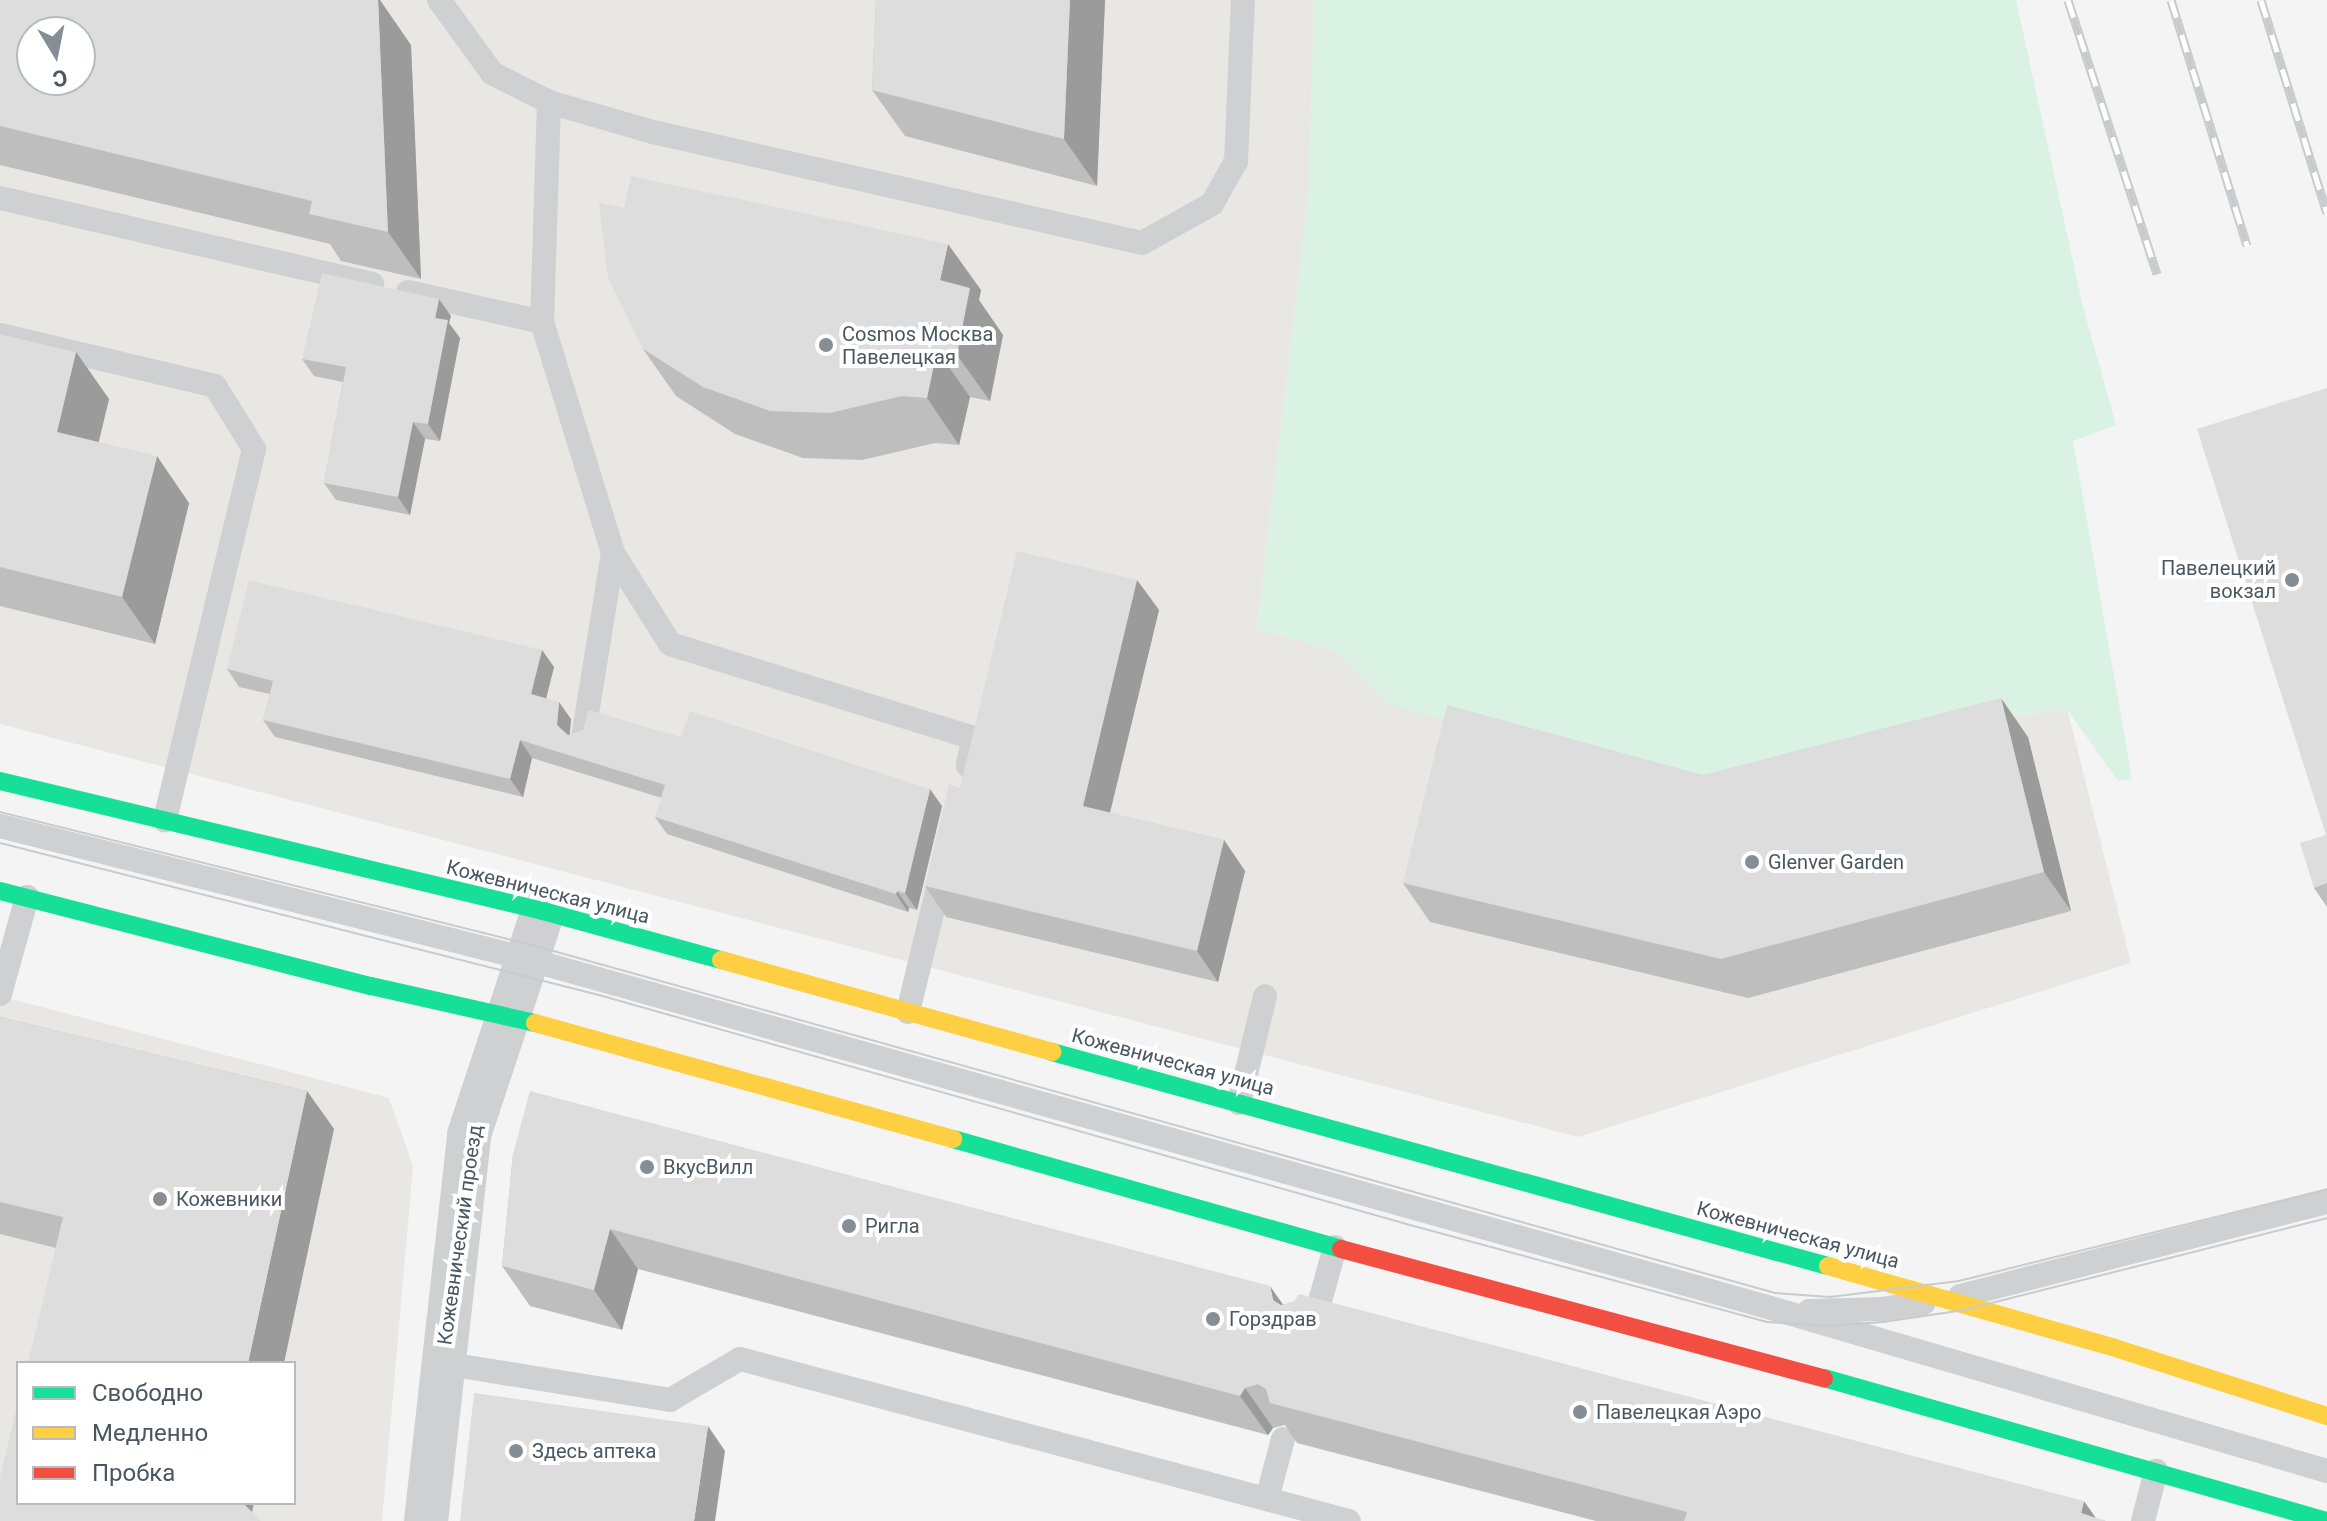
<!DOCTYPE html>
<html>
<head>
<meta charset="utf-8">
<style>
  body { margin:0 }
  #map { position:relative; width:2327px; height:1521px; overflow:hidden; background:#f4f4f4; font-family:Roboto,sans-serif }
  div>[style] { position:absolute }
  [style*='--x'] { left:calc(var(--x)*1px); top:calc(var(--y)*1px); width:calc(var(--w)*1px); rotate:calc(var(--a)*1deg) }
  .commercial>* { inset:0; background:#e8e7e3 }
  .green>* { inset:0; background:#d9f2e3 }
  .lane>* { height:24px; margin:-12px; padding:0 12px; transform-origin:12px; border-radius:12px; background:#ced0d2 }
  .street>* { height:44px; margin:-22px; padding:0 22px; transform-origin:22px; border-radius:22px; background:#ced0d2 }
  .fast>* { height:18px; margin:-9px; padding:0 9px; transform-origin:9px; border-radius:9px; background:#16e098 }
  .slow>* { height:18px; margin:-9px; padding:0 9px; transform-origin:9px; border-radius:9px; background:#ffcf43 }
  .jam>* { height:18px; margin:-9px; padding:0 9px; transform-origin:9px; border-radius:9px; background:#f24e42 }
  .tram>* { height:2px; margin:-1px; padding:0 1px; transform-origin:1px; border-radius:1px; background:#c9cacc }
  .rail>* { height:9px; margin-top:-4.5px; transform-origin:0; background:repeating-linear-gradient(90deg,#fff 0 18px,#c9cacc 0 36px); box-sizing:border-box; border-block:2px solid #c9cacc }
  .wall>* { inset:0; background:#bebebf }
  .shaded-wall>* { inset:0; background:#9b9b9b }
  .building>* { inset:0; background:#ddddde }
  .dots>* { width:22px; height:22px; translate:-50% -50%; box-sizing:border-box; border:4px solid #fff; border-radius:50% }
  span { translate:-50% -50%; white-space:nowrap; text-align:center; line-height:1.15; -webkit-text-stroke:8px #fff; paint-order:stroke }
  .poi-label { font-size:20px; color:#4a5661 }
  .left { translate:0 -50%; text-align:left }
  .right { translate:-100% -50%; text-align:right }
  .street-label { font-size:20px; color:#4a5661 }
  .legend { position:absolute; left:16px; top:1361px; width:280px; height:144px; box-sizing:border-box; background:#fff; border:2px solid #b7bbc0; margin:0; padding:10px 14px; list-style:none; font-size:24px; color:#4a5661 }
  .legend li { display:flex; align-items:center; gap:16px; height:40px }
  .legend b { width:40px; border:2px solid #b7bbc0 }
  .north { position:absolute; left:16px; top:16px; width:80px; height:80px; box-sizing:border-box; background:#fff; border:2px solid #b7bbc0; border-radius:50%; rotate:170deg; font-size:22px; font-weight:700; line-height:32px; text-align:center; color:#4a5661 }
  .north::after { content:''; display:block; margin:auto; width:28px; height:36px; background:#868d94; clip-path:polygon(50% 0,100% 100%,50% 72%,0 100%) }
</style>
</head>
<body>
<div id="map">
  <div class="commercial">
    <div style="clip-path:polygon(evenodd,0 0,1314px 0,1309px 191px,1257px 629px,1336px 651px,1390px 704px,1846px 748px,2067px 708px,2131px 963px,1578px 1137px,0 724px,0 0,32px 32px,80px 32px,80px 80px,32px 80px,32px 32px)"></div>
    <div style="clip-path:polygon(evenodd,0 996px,389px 1098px,413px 1166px,382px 1521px,0 1521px,0 996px,18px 1363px,294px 1363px,294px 1503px,18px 1503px,18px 1363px)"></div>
  </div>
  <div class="green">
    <div style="clip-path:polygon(1314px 0,2016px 0,2083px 307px,2116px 425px,2073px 441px,2132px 779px,2118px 781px,2066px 708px,1846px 748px,1678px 788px,1390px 704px,1336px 651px,1257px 629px,1309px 191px)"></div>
  </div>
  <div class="lane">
    <div style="--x:439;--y:0;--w:90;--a:54"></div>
    <div style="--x:492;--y:73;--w:64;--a:27"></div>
    <div style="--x:549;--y:102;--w:220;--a:91.8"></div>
    <div style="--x:542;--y:322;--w:242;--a:72.9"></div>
    <div style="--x:613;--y:553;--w:187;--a:99.2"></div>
    <div style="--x:549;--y:102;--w:108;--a:16.1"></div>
    <div style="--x:653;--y:132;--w:501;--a:12.79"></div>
    <div style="--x:1142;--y:243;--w:80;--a:-29.1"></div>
    <div style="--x:1212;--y:204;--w:49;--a:-60.8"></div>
    <div style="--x:1236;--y:161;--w:161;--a:-87.5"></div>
    <div style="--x:0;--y:198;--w:382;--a:13"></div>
    <div style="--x:408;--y:292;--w:137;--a:12.6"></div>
    <div style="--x:0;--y:335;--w:221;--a:13.3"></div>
    <div style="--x:215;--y:386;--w:74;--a:58.2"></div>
    <div style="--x:254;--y:449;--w:382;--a:103.5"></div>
    <div style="--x:613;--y:553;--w:107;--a:57.9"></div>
    <div style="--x:670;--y:644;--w:318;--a:17.2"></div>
    <div style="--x:974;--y:738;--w:28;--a:103"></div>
    <div style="--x:0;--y:826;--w:544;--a:14.16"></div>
    <div style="--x:527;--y:959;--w:1292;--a:15.67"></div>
    <div style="--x:1771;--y:1308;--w:579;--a:16.34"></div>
    <div style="--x:0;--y:994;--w:101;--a:-74.4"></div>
    <div style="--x:908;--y:1012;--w:145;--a:-76.4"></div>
    <div style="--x:1239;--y:1103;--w:110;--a:-76.3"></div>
    <div style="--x:1960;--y:1296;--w:379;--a:-14.4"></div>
    <div style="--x:1809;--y:1311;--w:73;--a:-1.6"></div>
    <div style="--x:1882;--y:1309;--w:42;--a:-8.1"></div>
    <div style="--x:1312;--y:1330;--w:86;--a:-74.5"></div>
    <div style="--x:442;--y:1363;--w:231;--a:9.2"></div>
    <div style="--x:670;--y:1400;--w:81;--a:-30.4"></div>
    <div style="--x:740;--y:1359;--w:630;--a:14.9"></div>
    <div style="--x:1267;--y:1499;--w:62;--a:-75.1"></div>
    <div style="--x:2143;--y:1521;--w:52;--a:-75.4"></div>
  </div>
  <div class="street">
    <div style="--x:426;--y:1521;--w:388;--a:-83.6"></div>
    <div style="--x:469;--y:1135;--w:236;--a:-71.7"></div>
  </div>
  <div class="fast">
    <div style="--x:0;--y:781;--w:558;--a:13.46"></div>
    <div style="--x:543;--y:911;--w:185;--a:15.4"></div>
    <div style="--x:0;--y:891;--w:383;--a:14.4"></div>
    <div style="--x:371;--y:986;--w:168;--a:12.7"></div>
    <div style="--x:1052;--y:1052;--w:805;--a:15.42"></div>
    <div style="--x:953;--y:1139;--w:403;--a:15.8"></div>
    <div style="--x:1824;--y:1378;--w:523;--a:15.87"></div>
  </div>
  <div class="slow">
    <div style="--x:721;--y:960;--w:344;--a:15.5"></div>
    <div style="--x:535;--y:1023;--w:434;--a:15.5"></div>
    <div style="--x:1828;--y:1266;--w:295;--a:15.9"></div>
    <div style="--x:2112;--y:1347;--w:226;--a:17.8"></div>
  </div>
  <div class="jam">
    <div style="--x:1341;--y:1249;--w:500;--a:15"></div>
  </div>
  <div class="tram">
    <div style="--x:0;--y:812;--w:548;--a:14.04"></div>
    <div style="--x:532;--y:945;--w:1291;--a:15.64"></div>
    <div style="--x:1775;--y:1293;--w:55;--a:4.2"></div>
    <div style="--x:1830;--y:1297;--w:130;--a:-7.1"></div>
    <div style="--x:1959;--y:1281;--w:379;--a:-14"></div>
    <div style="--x:0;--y:843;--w:618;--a:14.24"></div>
    <div style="--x:599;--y:995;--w:843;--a:15.83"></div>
    <div style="--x:1410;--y:1225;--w:370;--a:15.2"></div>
    <div style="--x:1767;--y:1322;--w:61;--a:3.8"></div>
    <div style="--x:1828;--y:1326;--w:55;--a:-4.2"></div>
    <div style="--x:1883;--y:1322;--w:82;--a:-8.4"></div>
    <div style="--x:1964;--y:1310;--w:374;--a:-14.2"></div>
  </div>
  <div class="rail">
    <div style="--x:2068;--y:0;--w:288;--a:72"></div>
    <div style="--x:2171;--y:0;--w:257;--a:72.8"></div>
    <div style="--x:2261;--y:0;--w:223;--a:72.8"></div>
  </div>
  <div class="wall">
    <div style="clip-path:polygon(0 0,411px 45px,421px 279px,341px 261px,330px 244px,0 165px)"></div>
    <div style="clip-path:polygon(876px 0,1105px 0,1097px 186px,905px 136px,872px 90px)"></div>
    <div style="clip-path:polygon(981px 290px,979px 300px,1003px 335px,990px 401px,970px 397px,959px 445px,935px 443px,862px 460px,803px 458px,735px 434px,676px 396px,643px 349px)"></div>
    <div style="clip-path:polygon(451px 316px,449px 323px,460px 338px,440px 441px,425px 439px,410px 515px,336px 500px,324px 483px,343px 382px,314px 376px,302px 359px)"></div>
    <div style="clip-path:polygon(0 334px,76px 352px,109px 399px,98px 442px,189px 503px,155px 644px,0 606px)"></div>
    <div style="clip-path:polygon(2327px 388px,2327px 907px,2314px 888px,2326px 835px)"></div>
    <div style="clip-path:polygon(1137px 580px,1159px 610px,1110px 813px,1224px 840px,1245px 871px,1218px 982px,946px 917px,925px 886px,960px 788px)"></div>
    <div style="clip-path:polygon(542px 650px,554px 667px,546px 698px,571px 719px,569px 735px,681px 737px,942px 806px,917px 910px,909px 908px,908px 912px,667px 834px,655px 817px,662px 798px,532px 758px,523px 797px,275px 737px,263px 720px,270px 694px,239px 687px,227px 669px)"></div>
    <div style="clip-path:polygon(2028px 737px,2071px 911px,1748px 998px,1430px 922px,1403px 883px,1703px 775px)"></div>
    <div style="clip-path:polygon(0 1017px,307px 1091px,334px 1129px,56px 1248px,0 1234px)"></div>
    <div style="clip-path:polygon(513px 1154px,1282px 1304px,2106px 1521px,1596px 1521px,1297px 1443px,1285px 1425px,1273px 1428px,1268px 1435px,638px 1269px,622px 1330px,530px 1306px,502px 1266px)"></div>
  </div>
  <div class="shaded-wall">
    <div style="clip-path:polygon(378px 0,380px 0,411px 45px,421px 279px,388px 232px)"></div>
    <div style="clip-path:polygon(1070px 0,1105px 0,1097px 186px,1064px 139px)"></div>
    <div style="clip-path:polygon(948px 244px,981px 290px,979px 300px,1003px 335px,990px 401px,957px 355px,940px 280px)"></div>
    <div style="clip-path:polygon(439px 299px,451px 316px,449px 323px,460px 338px,440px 441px,428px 424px,435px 318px)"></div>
    <div style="clip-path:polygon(937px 350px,970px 397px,959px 445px,927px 398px)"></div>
    <div style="clip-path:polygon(76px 352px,109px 399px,90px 479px,57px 432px)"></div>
    <div style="clip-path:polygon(413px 422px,425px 439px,410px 515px,398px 497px)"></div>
    <div style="clip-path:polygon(157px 456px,189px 503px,155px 644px,122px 597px)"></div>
    <div style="clip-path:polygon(1137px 580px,1159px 610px,1104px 837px,1083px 806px)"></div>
    <div style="clip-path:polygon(542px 650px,554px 667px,543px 711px,531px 694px)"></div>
    <div style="clip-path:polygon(2001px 698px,2028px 737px,2071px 911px,2044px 872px)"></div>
    <div style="clip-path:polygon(559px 702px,571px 719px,569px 743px,557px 725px)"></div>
    <div style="clip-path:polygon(520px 740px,532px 758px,523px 797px,510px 779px)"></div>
    <div style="clip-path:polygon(930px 789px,942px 806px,917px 910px,905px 893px)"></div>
    <div style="clip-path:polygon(1224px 840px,1245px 871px,1218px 982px,1197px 951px)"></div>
    <div style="clip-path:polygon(897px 891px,909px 908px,908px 912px,896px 894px)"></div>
    <div style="clip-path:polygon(307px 1091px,334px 1129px,284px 1363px,248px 1363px)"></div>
    <div style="clip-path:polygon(610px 1229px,638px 1269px,622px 1330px,594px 1290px)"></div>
    <div style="clip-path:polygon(1270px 1286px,1298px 1326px,1273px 1300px)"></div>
    <div style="clip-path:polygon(1245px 1388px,1273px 1428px,1268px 1435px,1240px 1396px)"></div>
    <div style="clip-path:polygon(708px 1426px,725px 1451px,715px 1521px,694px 1521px)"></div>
    <div style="clip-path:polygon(2084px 1501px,2098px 1521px,2081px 1513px)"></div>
    <div style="clip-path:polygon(236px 1503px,254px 1503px,250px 1521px)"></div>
  </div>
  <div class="building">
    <div style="clip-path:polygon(evenodd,0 0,378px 0,388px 232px,309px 214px,312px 201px,0 126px,0 0,32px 32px,80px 32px,80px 80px,32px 80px,32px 32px)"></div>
    <div style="clip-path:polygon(876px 0,1070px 0,1064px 139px,872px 90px)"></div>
    <div style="clip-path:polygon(631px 176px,948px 244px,940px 280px,970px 288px,957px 355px,937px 350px,927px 398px,902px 396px,830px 413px,770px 411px,703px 387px,643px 349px,608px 278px,599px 203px,624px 208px)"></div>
    <div style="clip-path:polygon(322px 273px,439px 299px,435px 318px,448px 320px,428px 424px,413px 422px,398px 497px,324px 483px,346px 367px,302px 359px)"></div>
    <div style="clip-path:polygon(0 334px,76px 352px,57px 432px,157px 456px,122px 597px,0 567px)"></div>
    <div style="clip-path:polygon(2327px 388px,2327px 883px,2314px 888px,2300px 843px,2326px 835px,2197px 429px)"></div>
    <div style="clip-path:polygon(1017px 551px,1137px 580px,1083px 806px,1224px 840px,1197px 951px,925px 886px,949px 784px,960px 788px)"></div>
    <div style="clip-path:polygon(249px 580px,542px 650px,531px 694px,559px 702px,557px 725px,568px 735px,583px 730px,588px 710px,681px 737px,690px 711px,930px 789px,905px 893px,897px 891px,896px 894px,655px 817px,665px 785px,520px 740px,510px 779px,263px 720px,273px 681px,227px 669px)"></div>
    <div style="clip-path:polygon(2001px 698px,2044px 872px,1721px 959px,1403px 883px,1447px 705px,1703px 775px)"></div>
    <div style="clip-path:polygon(0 1017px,307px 1091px,248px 1363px,28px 1363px,63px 1217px,0 1202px)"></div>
    <div style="clip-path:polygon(530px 1091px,1270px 1286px,1273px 1300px,1281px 1305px,1294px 1301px,1299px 1294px,2084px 1501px,2081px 1513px,2106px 1521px,1684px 1521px,1687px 1512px,1270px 1403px,1266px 1389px,1258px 1384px,1245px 1388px,1240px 1396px,610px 1229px,594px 1290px,502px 1266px,513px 1154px)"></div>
    <div style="clip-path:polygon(474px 1393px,708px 1426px,694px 1521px,460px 1521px)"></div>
    <div style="clip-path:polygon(18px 1402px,18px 1503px,243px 1503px,261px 1521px,0 1521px,0 1477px)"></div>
  </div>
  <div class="dots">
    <div style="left:826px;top:345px;background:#868d94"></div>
    <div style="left:2292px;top:580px;background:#868d94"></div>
    <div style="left:1752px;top:862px;background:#868d94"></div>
    <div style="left:647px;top:1167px;background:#868d94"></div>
    <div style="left:160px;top:1199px;background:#868d94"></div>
    <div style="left:849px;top:1226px;background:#868d94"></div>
    <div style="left:1213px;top:1319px;background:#868d94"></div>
    <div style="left:1580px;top:1412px;background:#868d94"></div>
    <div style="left:516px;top:1451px;background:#868d94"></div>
  </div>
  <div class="poi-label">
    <span class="left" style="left:842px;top:346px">Cosmos Москва<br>Павелецкая</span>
    <span class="right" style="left:2276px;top:580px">Павелецкий<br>вокзал</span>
    <span class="left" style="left:1768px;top:862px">Glenver Garden</span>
    <span class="left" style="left:663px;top:1167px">ВкусВилл</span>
    <span class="left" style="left:176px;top:1199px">Кожевники</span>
    <span class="left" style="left:865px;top:1226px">Ригла</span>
    <span class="left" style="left:1229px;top:1319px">Горздрав</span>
    <span class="left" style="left:1596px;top:1412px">Павелецкая Аэро</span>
    <span class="left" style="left:532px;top:1451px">Здесь аптека</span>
  </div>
  <div class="street-label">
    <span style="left:548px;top:892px;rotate:14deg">Кожевническая улица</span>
    <span style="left:1173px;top:1062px;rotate:15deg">Кожевническая улица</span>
    <span style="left:460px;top:1235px;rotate:-82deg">Кожевнический проезд</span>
    <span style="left:1798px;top:1235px;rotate:15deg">Кожевническая улица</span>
  </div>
  <ul class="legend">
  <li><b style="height:10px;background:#16e098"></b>Свободно</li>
  <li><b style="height:10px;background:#ffcf43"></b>Медленно</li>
  <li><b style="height:10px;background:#f24e42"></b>Пробка</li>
  </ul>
  <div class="north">С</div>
</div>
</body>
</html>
